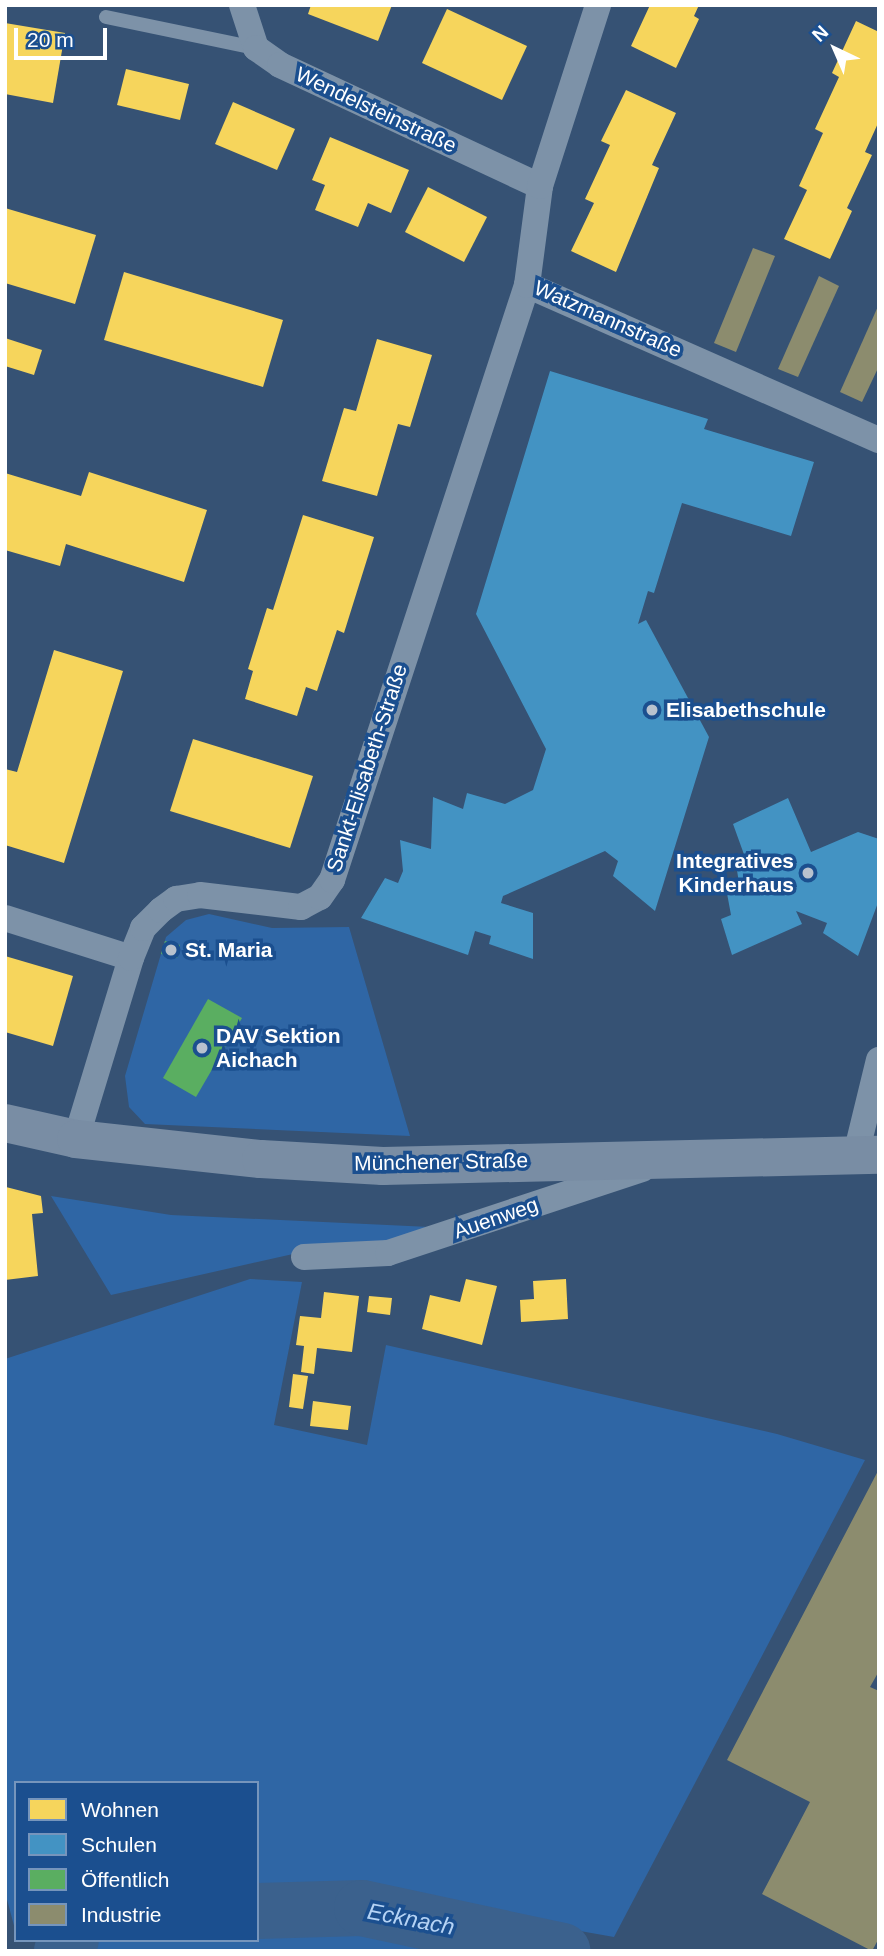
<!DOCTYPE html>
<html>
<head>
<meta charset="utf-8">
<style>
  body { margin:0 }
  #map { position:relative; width:884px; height:1956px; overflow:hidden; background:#365274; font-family:Arial,sans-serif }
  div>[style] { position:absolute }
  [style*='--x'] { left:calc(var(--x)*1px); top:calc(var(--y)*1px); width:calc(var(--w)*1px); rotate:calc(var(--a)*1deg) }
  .green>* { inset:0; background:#2f66a5 }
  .homes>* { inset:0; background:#f6d55c }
  .schools>* { inset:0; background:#4393c3 }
  .public>* { inset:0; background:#5aae61 }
  .industry>* { inset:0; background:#8c8c6e }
  .river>* { height:56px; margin:-28px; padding:0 28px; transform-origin:28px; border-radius:28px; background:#3b618d }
  .lane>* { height:14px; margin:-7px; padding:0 7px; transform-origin:7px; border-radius:7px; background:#7d92a8 }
  .street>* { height:26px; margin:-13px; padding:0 13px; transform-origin:13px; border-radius:13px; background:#7d92a8 }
  .secondary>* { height:38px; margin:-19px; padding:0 19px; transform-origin:19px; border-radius:19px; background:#798da4 }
  .dots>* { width:19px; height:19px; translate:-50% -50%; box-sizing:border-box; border:4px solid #1b4f8f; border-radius:50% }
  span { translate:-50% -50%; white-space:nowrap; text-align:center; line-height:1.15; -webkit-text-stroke:7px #1b4f8f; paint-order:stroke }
  .street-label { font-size:21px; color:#fff }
  .poi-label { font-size:21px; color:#fff; font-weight:700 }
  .left { translate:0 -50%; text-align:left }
  .right { translate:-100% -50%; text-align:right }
  .water-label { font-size:23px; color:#b5d3f5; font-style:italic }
  .frame { position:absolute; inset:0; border:7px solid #fff; pointer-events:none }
  .legend { position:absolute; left:14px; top:1781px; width:245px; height:161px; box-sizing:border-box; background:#1b4f8f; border:2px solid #7695bc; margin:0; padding:9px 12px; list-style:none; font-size:21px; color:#fff }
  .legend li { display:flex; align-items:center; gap:14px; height:35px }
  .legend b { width:35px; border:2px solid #7695bc }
  .north { position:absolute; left:800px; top:14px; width:70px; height:70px; -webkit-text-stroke:5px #1b4f8f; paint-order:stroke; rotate:316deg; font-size:19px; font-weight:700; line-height:28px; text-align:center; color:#fff }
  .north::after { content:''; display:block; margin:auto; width:24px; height:32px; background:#fff; clip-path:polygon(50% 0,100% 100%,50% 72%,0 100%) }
  .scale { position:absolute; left:14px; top:28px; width:93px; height:32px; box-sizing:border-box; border:4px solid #fff; border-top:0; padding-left:9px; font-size:21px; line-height:24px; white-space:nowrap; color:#fff; -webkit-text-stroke:5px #1b4f8f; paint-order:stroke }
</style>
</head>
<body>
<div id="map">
  <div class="green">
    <div style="clip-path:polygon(209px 914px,272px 928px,349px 927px,410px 1136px,145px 1124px,129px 1107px,125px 1076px,166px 937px,186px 920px)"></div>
    <div style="clip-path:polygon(51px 1196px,171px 1215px,430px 1227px,383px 1244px,302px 1252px,111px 1295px)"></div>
    <div style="clip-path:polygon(250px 1279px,302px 1282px,274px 1425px,367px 1445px,386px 1345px,777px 1434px,865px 1460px,614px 1937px,361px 1892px,257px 1895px,257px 1783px,16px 1783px,16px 1933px,5px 1892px,5px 1359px)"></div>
    <div style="clip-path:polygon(295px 1923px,375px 1927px,506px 1951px,76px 1951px,86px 1940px,257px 1940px,257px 1930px)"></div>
  </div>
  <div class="homes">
    <div style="clip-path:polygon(311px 5px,392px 5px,378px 41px,308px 14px)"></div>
    <div style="clip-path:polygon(650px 5px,699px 5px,694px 16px,699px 19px,676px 68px,631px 46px)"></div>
    <div style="clip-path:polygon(447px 9px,527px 46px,502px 100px,422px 63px)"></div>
    <div style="clip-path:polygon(856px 21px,879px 32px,879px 121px,865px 152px,872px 155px,847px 208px,852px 211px,830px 259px,784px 239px,807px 190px,799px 186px,823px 133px,815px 129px,839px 77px,832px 73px)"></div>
    <div style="clip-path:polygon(5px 23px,65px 33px,53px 103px,5px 94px)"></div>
    <div style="clip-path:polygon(126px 69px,189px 84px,180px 120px,117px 105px)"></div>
    <div style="clip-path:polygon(626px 90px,676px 113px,652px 165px,659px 168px,616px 272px,571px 251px,594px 203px,585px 199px,610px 145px,601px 141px)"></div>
    <div style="clip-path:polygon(233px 102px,295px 129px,277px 170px,215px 144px)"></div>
    <div style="clip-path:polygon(330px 137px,409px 170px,391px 213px,368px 203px,358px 227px,315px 210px,325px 185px,312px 180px)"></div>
    <div style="clip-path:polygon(428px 187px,487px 217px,464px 262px,405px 232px)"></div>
    <div style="clip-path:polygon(5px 208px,96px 235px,75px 304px,5px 283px)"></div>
    <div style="clip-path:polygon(124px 272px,283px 320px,263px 387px,104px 340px)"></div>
    <div style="clip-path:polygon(5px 338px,42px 350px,34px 375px,5px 366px)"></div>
    <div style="clip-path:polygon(377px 339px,432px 355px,410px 427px,398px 424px,377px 496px,322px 481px,344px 408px,356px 411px)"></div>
    <div style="clip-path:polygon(89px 472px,207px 510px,184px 582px,66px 544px,60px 566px,5px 550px,5px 473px,81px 496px)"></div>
    <div style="clip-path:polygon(303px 515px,374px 537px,344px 633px,337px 630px,317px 691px,306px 687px,297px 716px,245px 699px,253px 671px,248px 669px,267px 608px,273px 610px)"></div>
    <div style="clip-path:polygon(54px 650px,123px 671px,64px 863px,5px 845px,5px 769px,17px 772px)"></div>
    <div style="clip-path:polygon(193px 739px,313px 776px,290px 848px,170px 811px)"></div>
    <div style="clip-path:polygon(5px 956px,73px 976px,53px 1046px,5px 1032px)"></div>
    <div style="clip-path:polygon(6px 1187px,41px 1196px,43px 1213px,32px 1214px,38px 1276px,5px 1280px)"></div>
    <div style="clip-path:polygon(466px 1279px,497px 1286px,482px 1345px,422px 1329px,430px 1295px,460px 1302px)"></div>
    <div style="clip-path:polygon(566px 1279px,568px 1319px,521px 1322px,520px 1300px,534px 1299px,533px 1281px)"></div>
    <div style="clip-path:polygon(324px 1292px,359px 1296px,352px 1352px,317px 1348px,314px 1374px,301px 1372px,304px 1346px,296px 1345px,300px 1316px,321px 1318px)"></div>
    <div style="clip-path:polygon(369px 1296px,392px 1298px,390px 1315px,367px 1312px)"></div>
    <div style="clip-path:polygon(293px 1374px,308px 1376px,303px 1409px,289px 1407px)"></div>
    <div style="clip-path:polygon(313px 1401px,351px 1406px,348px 1430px,310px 1426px)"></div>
  </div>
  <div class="schools">
    <div style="clip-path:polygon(550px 371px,708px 419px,704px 429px,814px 462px,791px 536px,682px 503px,654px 593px,648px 591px,638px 624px,646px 620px,709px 737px,655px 911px,613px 876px,618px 861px,605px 851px,503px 896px,501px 903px,533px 913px,533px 959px,489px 944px,491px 936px,475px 931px,468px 955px,361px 918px,385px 878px,398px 883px,403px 871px,400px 840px,431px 849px,433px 797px,463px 809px,467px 793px,505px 804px,533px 790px,546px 749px,476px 614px)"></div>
    <div style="clip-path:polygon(788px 798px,811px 852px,858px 832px,879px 839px,879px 900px,858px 956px,823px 933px,827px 923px,796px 911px,802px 924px,732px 955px,721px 919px,731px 915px,726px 888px,739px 883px,736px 864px,746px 860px,733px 824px)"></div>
  </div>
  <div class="public">
    <div style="clip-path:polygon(165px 941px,180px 945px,177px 958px,161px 954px)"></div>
    <div style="clip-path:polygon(208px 999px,242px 1018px,196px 1097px,163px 1078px)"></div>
  </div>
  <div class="industry">
    <div style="clip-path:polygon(753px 248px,775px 256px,736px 352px,714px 343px)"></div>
    <div style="clip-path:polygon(819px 276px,839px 286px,798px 377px,778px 369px)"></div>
    <div style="clip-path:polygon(879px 304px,879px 366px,862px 402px,840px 392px)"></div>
    <div style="clip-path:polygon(879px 1469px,879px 1671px,870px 1687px,879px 1691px,879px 1938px,872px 1951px,762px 1894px,810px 1802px,727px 1760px)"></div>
  </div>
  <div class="river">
    <div style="--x:257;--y:1911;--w:105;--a:-1.6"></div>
    <div style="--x:362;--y:1908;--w:205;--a:12.1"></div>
    <div style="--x:62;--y:1951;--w:14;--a:-51"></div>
  </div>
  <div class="lane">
    <div style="--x:106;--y:17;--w:153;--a:11.7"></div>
  </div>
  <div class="street">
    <div style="--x:242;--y:5;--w:45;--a:72"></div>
    <div style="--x:256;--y:48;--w:29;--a:35"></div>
    <div style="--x:280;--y:65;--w:287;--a:25"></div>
    <div style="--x:527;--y:285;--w:385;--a:23.8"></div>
    <div style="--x:5;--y:918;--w:132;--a:17.6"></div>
    <div style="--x:76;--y:1139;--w:189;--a:-73.1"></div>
    <div style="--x:131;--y:958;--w:32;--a:-68"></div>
    <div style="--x:143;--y:928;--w:25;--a:-45"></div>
    <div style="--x:161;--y:910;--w:19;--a:-36"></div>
    <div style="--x:176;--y:899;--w:24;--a:-9"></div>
    <div style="--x:200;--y:895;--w:102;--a:6.8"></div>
    <div style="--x:301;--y:907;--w:21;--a:-28"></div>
    <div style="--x:320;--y:897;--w:21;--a:-55"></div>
    <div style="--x:332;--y:880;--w:626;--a:-71.85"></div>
    <div style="--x:527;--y:285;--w:100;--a:-82.5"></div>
    <div style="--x:540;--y:186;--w:190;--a:-72.2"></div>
    <div style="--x:856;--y:1154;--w:97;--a:-76.3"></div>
    <div style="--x:304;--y:1257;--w:84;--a:-2.7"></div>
    <div style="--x:388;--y:1253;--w:268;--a:-18.3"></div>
  </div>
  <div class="secondary">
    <div style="--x:5;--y:1123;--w:73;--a:12.7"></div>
    <div style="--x:76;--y:1139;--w:186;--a:6.2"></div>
    <div style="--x:261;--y:1159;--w:122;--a:3.3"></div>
    <div style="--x:383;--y:1166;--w:496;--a:-1.3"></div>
  </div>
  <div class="dots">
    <div style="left:652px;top:710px;background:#b9c2ce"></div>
    <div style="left:808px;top:873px;background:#b9c2ce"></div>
    <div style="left:171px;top:950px;background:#b9c2ce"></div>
    <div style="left:202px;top:1048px;background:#b9c2ce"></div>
  </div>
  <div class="street-label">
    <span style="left:376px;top:110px;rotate:25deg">Wendelsteinstraße</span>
    <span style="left:608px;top:319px;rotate:24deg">Watzmannstraße</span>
    <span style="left:367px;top:768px;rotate:-72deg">Sankt-Elisabeth-Straße</span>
    <span style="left:441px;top:1162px;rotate:-1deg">Münchener Straße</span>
    <span style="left:496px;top:1218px;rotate:-19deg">Auenweg</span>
  </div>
  <div class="poi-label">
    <span class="left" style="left:666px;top:710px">Elisabethschule</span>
    <span class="right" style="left:794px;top:873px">Integratives<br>Kinderhaus</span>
    <span class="left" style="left:185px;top:950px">St. Maria</span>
    <span class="left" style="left:216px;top:1048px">DAV Sektion<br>Aichach</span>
  </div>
  <div class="water-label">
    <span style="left:411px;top:1919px;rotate:11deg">Ecknach</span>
  </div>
  <div class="frame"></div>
  <ul class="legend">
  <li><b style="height:19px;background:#f6d55c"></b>Wohnen</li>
  <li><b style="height:19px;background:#4393c3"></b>Schulen</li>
  <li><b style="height:19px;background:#5aae61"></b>Öffentlich</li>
  <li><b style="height:19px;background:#8c8c6e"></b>Industrie</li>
  </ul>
  <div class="north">N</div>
  <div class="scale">20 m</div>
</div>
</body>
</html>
